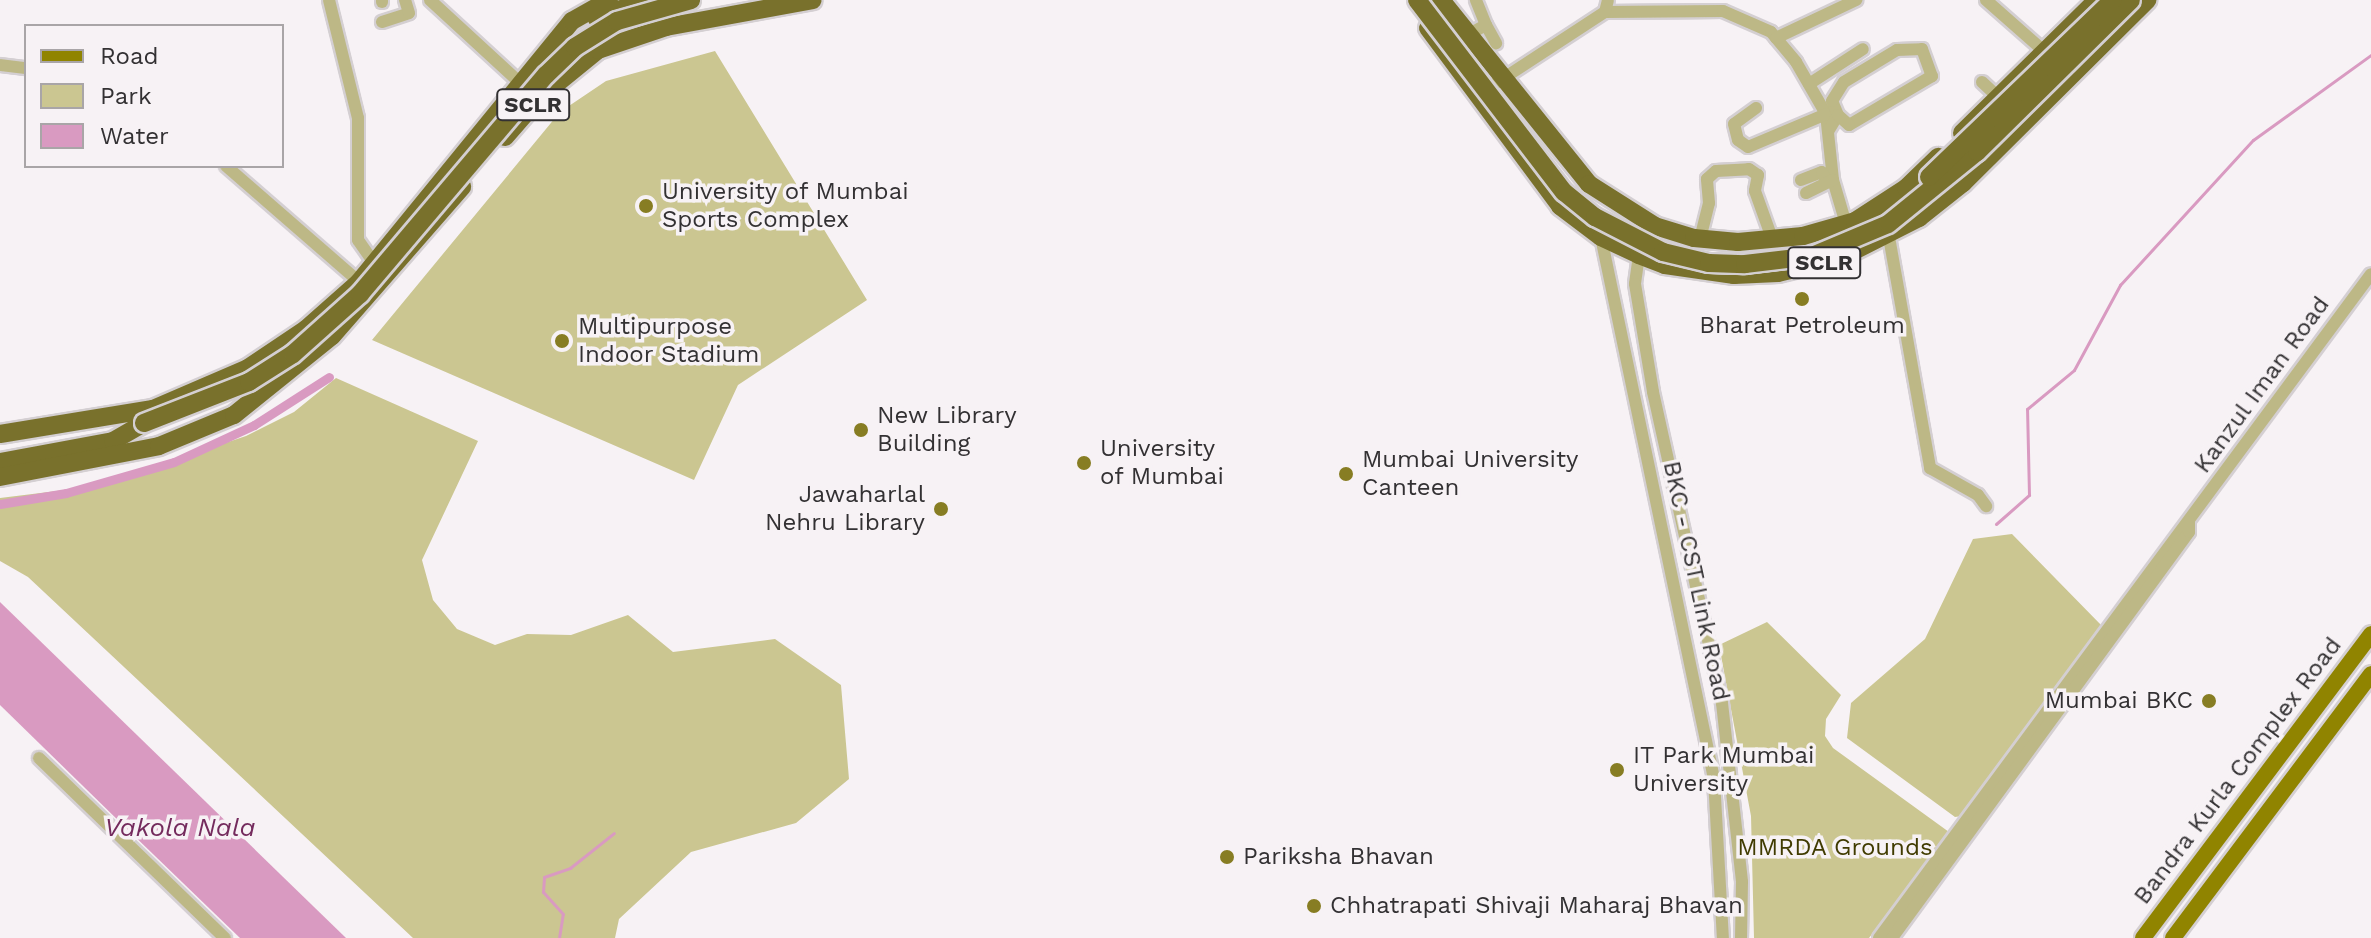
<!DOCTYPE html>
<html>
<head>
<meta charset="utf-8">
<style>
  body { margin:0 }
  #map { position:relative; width:2371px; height:938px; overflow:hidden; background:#f7f2f5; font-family:"Work Sans",sans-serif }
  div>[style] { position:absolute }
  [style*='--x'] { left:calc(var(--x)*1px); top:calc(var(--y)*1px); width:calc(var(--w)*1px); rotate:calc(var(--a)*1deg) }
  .green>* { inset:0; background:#cbc691 }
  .water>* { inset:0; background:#d99ac1 }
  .stream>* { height:3px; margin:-1.5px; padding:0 1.5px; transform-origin:1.5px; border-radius:1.5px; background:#d99ac1 }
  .canal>* { height:9px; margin:-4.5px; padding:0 4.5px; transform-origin:4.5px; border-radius:4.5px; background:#d99ac1 }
  .roads { filter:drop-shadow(2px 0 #d4cfd2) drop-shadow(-2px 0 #d4cfd2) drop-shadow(0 2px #d4cfd2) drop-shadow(0 -2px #d4cfd2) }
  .minor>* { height:12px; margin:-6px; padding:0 6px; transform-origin:6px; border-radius:6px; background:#bdb886 }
  .major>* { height:16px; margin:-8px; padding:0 8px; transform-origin:8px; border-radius:8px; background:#908400 }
  .highway>* { height:18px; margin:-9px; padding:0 9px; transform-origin:9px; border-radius:9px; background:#79712c }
  .bridges { filter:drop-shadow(2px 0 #d4cfd2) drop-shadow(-2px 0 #d4cfd2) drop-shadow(0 2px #d4cfd2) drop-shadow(0 -2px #d4cfd2) }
  .highway-bridge>* { height:18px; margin:-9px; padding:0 9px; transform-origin:9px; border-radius:9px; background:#79712c }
  .dots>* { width:22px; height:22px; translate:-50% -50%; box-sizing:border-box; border:4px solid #f7f2f5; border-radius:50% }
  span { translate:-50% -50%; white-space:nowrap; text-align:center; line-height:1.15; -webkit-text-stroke:7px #f7f2f5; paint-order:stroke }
  .shield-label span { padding:2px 6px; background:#f7f2f5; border:2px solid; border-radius:6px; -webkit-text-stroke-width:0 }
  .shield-label { font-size:22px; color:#333133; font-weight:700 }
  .poi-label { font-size:24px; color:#333133 }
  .left { translate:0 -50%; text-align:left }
  .right { translate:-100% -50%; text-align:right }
  .street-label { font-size:24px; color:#333133 }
  .park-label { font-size:24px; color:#403b01 }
  .water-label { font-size:26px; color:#742b5d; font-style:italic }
  .legend { position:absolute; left:24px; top:24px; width:260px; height:144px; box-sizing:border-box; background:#f7f2f5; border:2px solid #a9a5a7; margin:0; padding:10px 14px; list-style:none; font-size:24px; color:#333133 }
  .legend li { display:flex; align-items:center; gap:16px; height:40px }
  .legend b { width:40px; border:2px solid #a9a5a7 }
</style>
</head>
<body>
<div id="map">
  <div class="green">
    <div style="clip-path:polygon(715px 51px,867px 300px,738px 385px,694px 480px,372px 340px,560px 112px,606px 81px)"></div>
    <div style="clip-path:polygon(336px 378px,478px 441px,422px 560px,433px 600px,457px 629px,495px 645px,527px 634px,571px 635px,628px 615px,673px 652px,775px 639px,841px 685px,849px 779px,796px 823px,691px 852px,619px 919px,615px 938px,413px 938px,28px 577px,0 561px,0 498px,97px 486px,246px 436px,294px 412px)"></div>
    <div style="clip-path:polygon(2012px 534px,2102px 626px,1962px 816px,1955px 817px,1847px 738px,1851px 703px,1925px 639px,1973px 539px)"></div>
    <div style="clip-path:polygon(1767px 622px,1841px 695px,1826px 719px,1825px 736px,1833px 748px,1949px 832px,1869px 938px,1754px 938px,1751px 816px,1719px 645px)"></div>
  </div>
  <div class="water">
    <div style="clip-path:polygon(0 602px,346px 938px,240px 938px,126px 828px,0 705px)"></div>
  </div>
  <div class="stream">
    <div style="--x:1996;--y:524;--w:44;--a:-41.3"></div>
    <div style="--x:2029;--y:495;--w:86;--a:-91.3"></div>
    <div style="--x:2027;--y:409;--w:61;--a:-39.7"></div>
    <div style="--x:2074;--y:370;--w:97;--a:-61.6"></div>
    <div style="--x:2120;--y:285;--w:197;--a:-47.5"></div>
    <div style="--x:2253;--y:140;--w:145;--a:-35.8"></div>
    <div style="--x:559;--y:938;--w:24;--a:-81"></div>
    <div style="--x:563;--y:914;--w:30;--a:-132"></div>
    <div style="--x:543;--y:892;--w:15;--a:-86"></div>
    <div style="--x:544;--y:877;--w:28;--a:-19"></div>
    <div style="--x:570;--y:868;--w:56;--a:-38.5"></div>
  </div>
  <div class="canal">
    <div style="--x:0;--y:504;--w:67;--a:-9.5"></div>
    <div style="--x:66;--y:493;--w:112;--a:-16"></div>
    <div style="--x:174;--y:462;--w:88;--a:-24.8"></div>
    <div style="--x:254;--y:425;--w:89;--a:-32.6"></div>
  </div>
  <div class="roads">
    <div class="minor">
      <div style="--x:329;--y:0;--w:122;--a:76.2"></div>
      <div style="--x:358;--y:118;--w:122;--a:90"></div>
      <div style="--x:358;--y:240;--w:28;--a:55"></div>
      <div style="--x:430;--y:0;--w:120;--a:42.6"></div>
      <div style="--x:1986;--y:0;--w:79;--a:41.4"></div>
      <div style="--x:382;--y:2;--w:2;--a:-90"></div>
      <div style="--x:1605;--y:12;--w:118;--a:-0.5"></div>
      <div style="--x:1723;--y:11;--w:52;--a:23.6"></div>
      <div style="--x:1771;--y:32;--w:39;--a:50"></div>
      <div style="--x:1796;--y:62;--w:60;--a:60"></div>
      <div style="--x:1826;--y:114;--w:66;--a:83.9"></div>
      <div style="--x:1833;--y:180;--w:46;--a:73.5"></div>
      <div style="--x:382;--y:22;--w:28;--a:-18"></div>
      <div style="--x:409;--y:13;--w:14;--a:-107"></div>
      <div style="--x:1486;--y:25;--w:21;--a:61"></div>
      <div style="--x:1469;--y:34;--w:19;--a:-28"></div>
      <div style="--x:1486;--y:25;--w:27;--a:-112"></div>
      <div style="--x:1776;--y:38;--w:89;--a:-25.4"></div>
      <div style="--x:0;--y:65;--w:26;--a:7"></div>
      <div style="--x:1982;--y:82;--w:22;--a:43"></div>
      <div style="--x:1809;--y:84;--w:64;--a:-32.9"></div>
      <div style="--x:1481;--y:93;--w:148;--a:-33.2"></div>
      <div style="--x:1605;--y:12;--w:12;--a:-76"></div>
      <div style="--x:1756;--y:108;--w:27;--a:144"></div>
      <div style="--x:1734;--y:124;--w:16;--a:76"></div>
      <div style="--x:1738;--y:140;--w:12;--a:35"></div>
      <div style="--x:1748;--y:147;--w:85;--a:-22.9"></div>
      <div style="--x:1829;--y:130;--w:17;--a:-59"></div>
      <div style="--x:1838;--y:115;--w:15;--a:-113"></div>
      <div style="--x:1832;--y:101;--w:22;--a:-58"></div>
      <div style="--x:1844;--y:82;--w:62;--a:-31.1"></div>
      <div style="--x:1897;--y:50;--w:25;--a:-2"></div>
      <div style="--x:1922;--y:49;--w:29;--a:70"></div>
      <div style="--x:1932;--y:76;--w:96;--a:149.4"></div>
      <div style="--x:1849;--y:125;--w:15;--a:-138"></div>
      <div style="--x:226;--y:166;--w:181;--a:41"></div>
      <div style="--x:1801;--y:180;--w:22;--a:-21"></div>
      <div style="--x:1822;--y:172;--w:11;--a:63"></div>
      <div style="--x:1806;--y:193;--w:30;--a:-26"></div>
      <div style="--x:1601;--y:237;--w:554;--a:78.22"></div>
      <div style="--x:1714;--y:779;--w:159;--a:86.8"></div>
      <div style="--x:1889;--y:237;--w:235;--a:79.9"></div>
      <div style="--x:1930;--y:468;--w:55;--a:29.4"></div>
      <div style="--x:1978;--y:495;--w:14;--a:54"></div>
      <div style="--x:1700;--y:239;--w:37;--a:-76"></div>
      <div style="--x:1709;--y:203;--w:24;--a:-95"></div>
      <div style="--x:1707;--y:179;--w:12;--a:-42"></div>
      <div style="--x:1716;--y:171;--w:33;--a:-3"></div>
      <div style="--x:1749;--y:169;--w:11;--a:34"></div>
      <div style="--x:1758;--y:175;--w:16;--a:101"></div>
      <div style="--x:1755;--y:191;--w:53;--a:70.2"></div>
      <div style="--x:1639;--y:255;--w:29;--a:98"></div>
      <div style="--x:1635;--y:284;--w:109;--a:80.5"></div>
      <div style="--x:1653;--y:392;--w:319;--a:77.5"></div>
      <div style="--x:1722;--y:703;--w:180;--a:83.6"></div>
      <div style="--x:1742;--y:882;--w:56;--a:91"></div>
      <div style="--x:39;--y:758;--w:259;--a:44.1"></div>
      <div style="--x:1879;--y:938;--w:826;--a:-53.46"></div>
      <div style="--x:1892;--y:938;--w:503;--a:-53.81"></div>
      <div style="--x:2189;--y:532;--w:10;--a:-90"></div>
    </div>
    <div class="major">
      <div style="--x:2143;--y:938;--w:380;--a:-53.1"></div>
      <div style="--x:2173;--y:938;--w:330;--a:-53.1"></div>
    </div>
    <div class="highway">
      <div style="--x:1441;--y:0;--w:236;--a:51.2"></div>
      <div style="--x:1589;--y:184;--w:78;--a:32.5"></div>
      <div style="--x:1655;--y:226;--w:41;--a:17.1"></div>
      <div style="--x:1694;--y:238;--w:44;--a:5.2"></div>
      <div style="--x:1738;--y:242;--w:65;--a:-5.3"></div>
      <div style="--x:1803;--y:236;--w:54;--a:-16.1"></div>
      <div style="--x:1855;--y:221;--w:61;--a:-32.9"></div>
      <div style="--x:1906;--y:188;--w:45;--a:-44.1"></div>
      <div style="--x:597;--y:19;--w:50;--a:-22.4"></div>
      <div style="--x:1428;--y:28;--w:222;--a:53.4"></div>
      <div style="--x:1560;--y:206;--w:51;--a:37.1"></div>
      <div style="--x:1601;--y:237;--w:42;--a:25.3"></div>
      <div style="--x:1639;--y:255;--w:28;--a:21"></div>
      <div style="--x:1665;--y:265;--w:70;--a:8.2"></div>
      <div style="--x:1734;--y:275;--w:44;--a:-2.6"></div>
      <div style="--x:1778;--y:273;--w:64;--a:-13.6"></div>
      <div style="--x:1840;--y:258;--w:89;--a:-26.9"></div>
      <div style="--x:1919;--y:218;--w:56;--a:-38.5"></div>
      <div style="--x:1963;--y:183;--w:260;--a:-44.8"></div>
      <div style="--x:1962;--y:133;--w:190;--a:-44.6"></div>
      <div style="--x:505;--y:137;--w:52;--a:-48.9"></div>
      <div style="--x:539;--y:98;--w:76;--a:-39.1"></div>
      <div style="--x:598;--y:50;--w:72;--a:-18.7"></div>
      <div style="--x:666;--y:27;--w:149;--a:-10.4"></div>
      <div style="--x:0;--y:434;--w:155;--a:-9.3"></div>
      <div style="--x:153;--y:409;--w:103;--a:-23.3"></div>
      <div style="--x:248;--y:368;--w:70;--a:-33.9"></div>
      <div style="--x:306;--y:329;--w:71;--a:-41.6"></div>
      <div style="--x:359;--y:282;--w:337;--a:-50.8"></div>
      <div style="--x:572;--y:21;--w:43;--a:-29.6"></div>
      <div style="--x:0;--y:462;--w:115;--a:-10.5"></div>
      <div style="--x:113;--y:441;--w:36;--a:-30"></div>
      <div style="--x:0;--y:477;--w:162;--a:-11"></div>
      <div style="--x:159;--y:446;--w:81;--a:-22.5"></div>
      <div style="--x:234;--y:415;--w:126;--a:-38.9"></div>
      <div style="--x:332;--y:336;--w:198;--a:-48.9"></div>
    </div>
  </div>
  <div class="bridges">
    <div class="highway-bridge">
      <div style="--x:1417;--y:0;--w:242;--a:52.6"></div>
      <div style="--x:1564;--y:192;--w:40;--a:39"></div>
      <div style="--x:1595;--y:217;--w:76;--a:27.2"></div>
      <div style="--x:1663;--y:252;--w:47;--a:13.4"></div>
      <div style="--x:1709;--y:263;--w:36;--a:2"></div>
      <div style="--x:1745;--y:264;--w:67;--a:-6.8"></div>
      <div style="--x:1812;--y:256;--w:82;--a:-22.8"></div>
      <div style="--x:1888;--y:224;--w:114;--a:-39"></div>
      <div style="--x:1977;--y:152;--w:216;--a:-44.6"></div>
      <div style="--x:1929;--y:177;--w:255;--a:-43.9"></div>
      <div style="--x:144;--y:423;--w:113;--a:-21.3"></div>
      <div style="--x:249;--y:382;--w:52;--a:-32.5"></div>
      <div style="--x:293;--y:354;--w:90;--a:-41.8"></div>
      <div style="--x:360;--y:294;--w:287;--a:-49.7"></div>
      <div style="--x:546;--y:75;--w:40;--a:-44"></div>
      <div style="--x:575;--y:47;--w:49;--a:-31.8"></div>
      <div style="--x:617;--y:21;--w:77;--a:-15.8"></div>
    </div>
  </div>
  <div class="dots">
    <div style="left:646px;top:206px;background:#877d23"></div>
    <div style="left:1802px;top:299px;background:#877d23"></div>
    <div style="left:562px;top:341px;background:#877d23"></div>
    <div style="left:861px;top:430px;background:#877d23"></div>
    <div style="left:1084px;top:463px;background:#877d23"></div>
    <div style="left:1346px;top:474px;background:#877d23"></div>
    <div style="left:941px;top:509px;background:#877d23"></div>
    <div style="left:2209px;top:701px;background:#877d23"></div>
    <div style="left:1617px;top:770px;background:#877d23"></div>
    <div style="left:1227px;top:857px;background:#877d23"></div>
    <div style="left:1314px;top:906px;background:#877d23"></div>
  </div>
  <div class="shield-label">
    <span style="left:533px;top:105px">SCLR</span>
    <span style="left:1824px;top:263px">SCLR</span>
  </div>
  <div class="poi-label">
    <span class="left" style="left:662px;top:206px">University of Mumbai<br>Sports Complex</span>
    <span style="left:1802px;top:326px">Bharat Petroleum</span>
    <span class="left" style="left:578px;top:341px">Multipurpose<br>Indoor Stadium</span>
    <span class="left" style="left:877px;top:430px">New Library<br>Building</span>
    <span class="left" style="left:1100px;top:463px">University<br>of Mumbai</span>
    <span class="left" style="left:1362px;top:474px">Mumbai University<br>Canteen</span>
    <span class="right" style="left:925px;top:509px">Jawaharlal<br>Nehru Library</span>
    <span class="right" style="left:2193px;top:701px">Mumbai BKC</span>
    <span class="left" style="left:1633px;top:770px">IT Park Mumbai<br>University</span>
    <span class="left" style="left:1243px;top:857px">Pariksha Bhavan</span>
    <span class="left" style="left:1330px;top:906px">Chhatrapati Shivaji Maharaj Bhavan</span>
  </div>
  <div class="street-label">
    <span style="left:2262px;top:385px;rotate:-54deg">Kanzul Iman Road</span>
    <span style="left:1696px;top:581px;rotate:78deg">BKC - CST Link Road</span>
    <span style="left:2238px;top:771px;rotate:-53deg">Bandra Kurla Complex Road</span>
  </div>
  <div class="park-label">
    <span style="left:1835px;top:848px">MMRDA Grounds</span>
  </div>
  <div class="water-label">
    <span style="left:180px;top:828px">Vakola Nala</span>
  </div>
  <ul class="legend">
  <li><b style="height:10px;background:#908400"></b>Road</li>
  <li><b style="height:22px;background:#cbc691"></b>Park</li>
  <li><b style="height:22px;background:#d99ac1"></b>Water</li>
  </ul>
</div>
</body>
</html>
